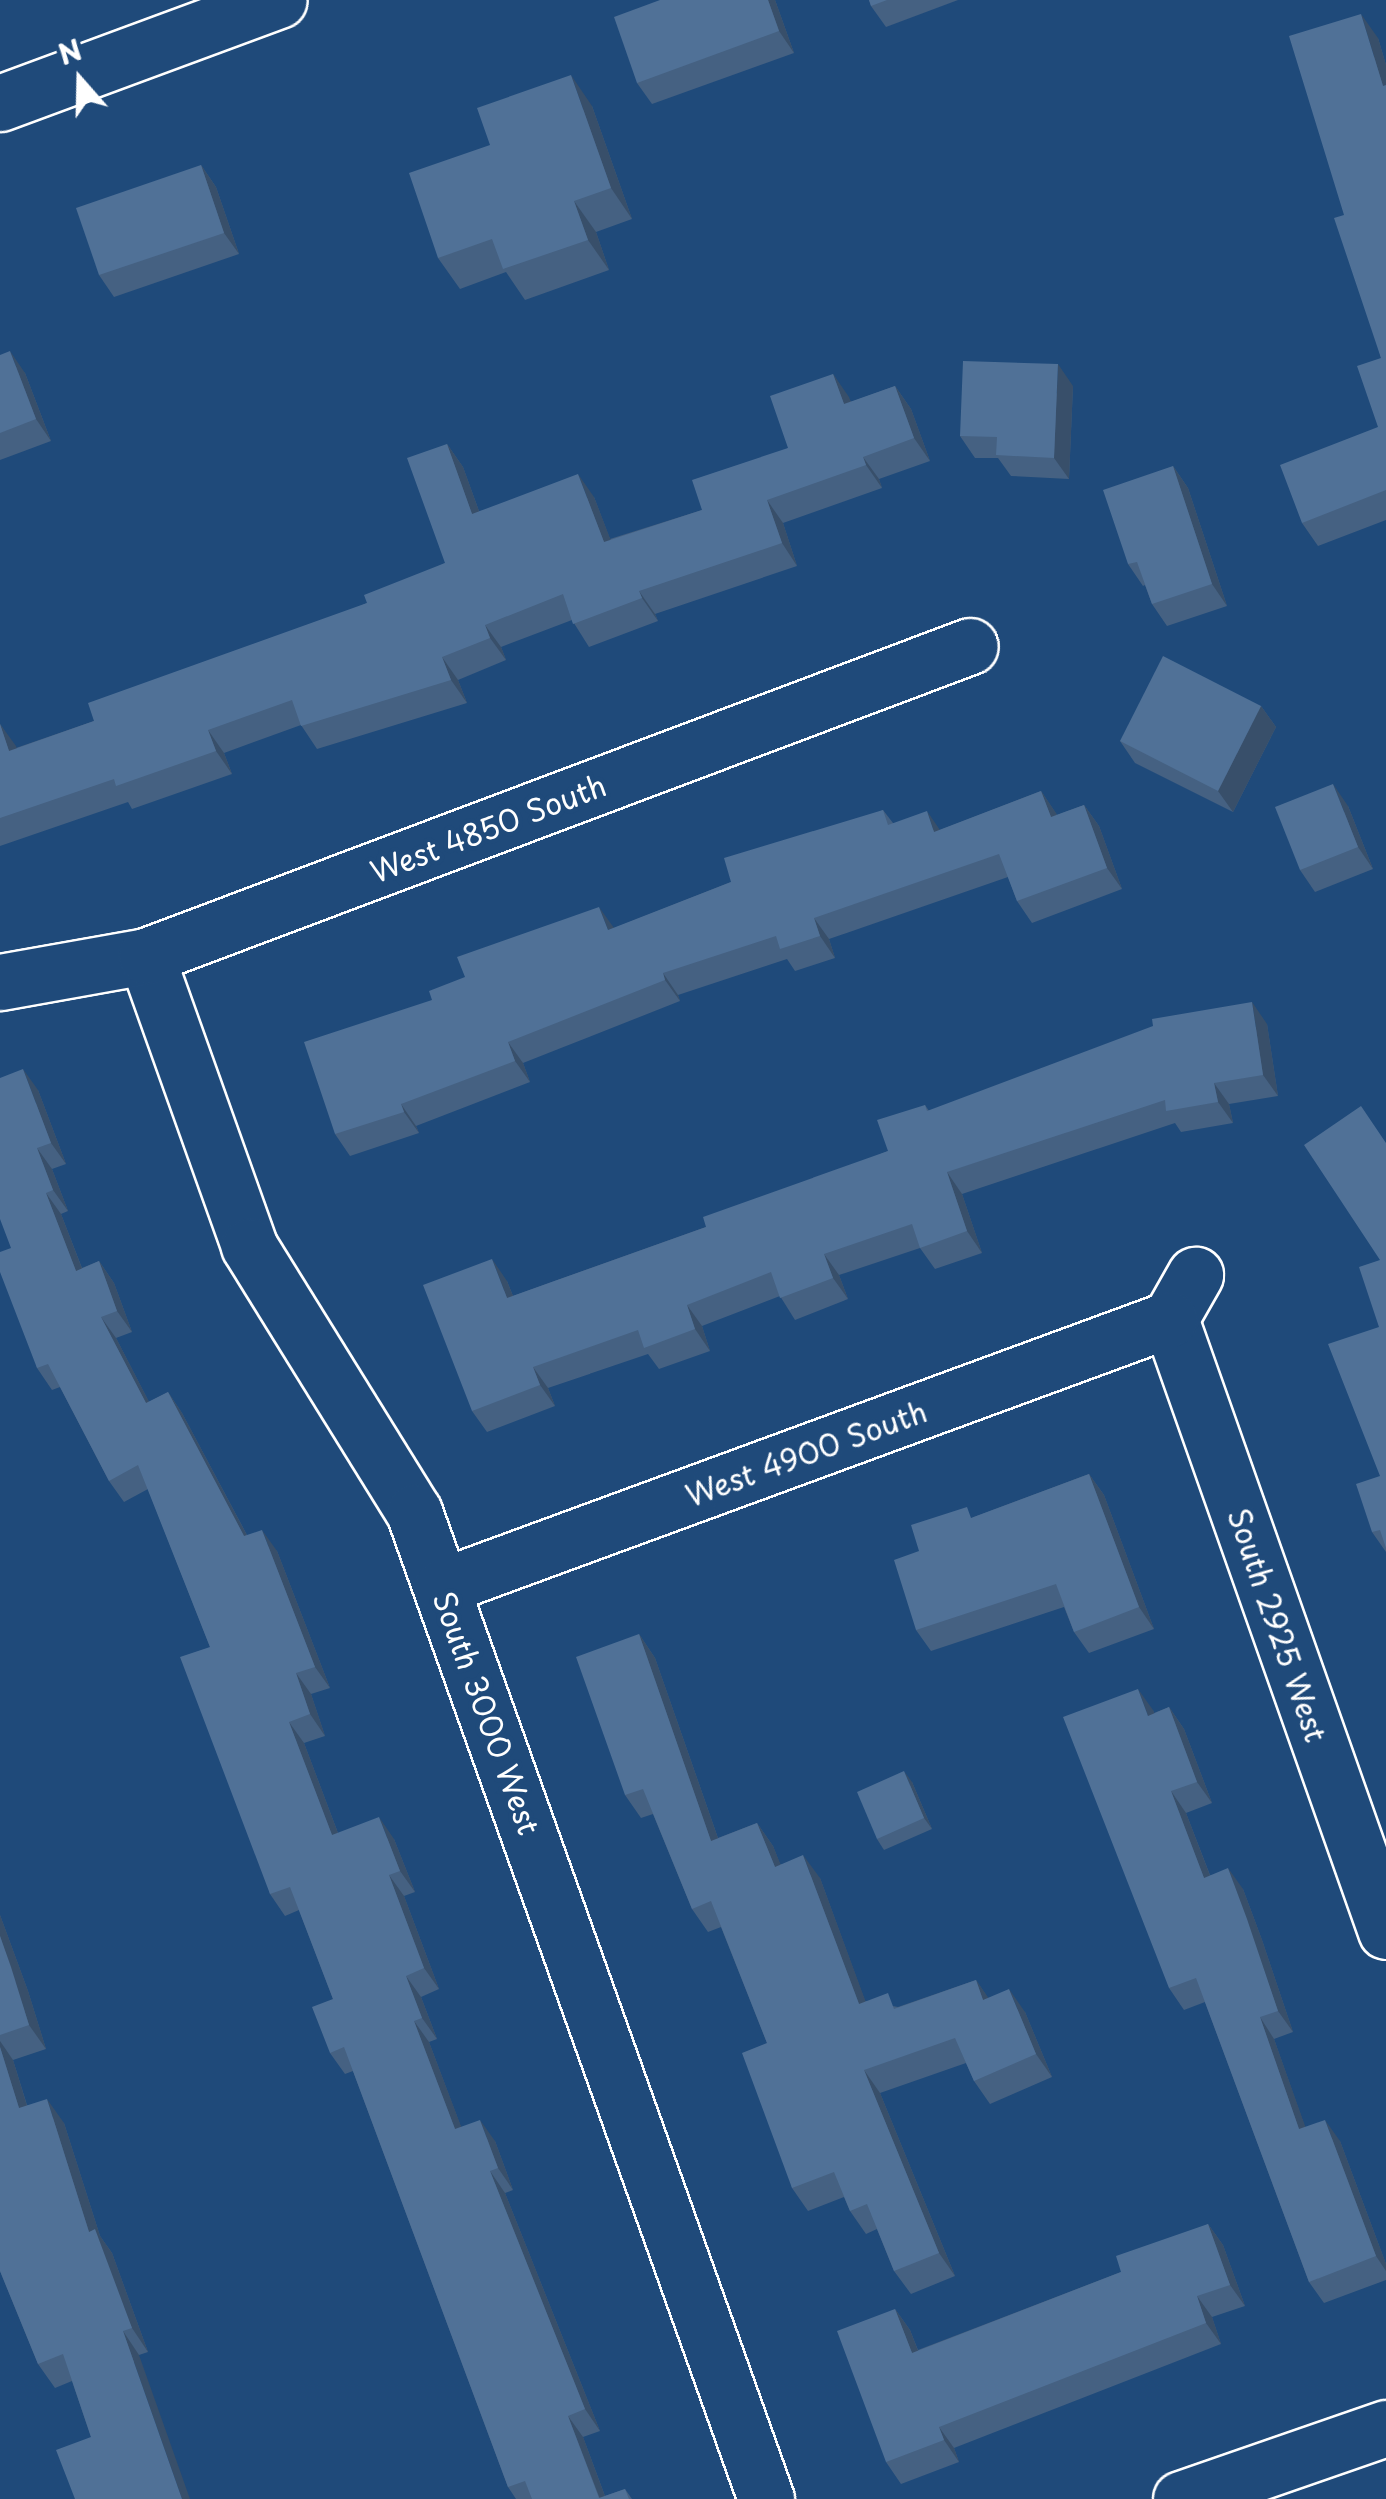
<!DOCTYPE html>
<html>
<head>
<meta charset="utf-8">
<style>
  body { margin:0 }
  #map { position:relative; width:1386px; height:2499px; overflow:hidden; background:#1f4a7a; font-family:"Playpen Sans",sans-serif }
  div>[style] { position:absolute }
  [style*='--x'] { left:calc(var(--x)*1px); top:calc(var(--y)*1px); width:calc(var(--w)*1px); rotate:calc(var(--a)*1deg) }
  .roads { filter:drop-shadow(2px 0 #fff) drop-shadow(-2px 0 #fff) drop-shadow(0 2px #fff) drop-shadow(0 -2px #fff) }
  .minor>* { height:55px; margin:-27.5px; padding:0 27.5px; transform-origin:27.5px; border-radius:27.5px; background:#1f4a7a }
  .major>* { height:55px; margin:-27.5px; padding:0 27.5px; transform-origin:27.5px; border-radius:27.5px; background:#1f4a7a }
  .wall>* { inset:0; background:#456182 }
  .shaded-wall>* { inset:0; background:#384f6a }
  .building>* { inset:0; background:#507197 }
  span { translate:-50% -50%; white-space:nowrap; text-align:center; line-height:1.15; -webkit-text-stroke:9px #1f4a7a; paint-order:stroke }
  .street-label { font-size:30px; color:#fff }
  .north { position:absolute; left:30px; top:30px; width:100px; height:100px; -webkit-text-stroke:8px #1f4a7a; paint-order:stroke; rotate:340deg; font-size:28px; font-weight:700; line-height:40px; text-align:center; color:#fff }
  .north::after { content:''; display:block; margin:auto; width:35px; height:45px; background:#fff; clip-path:polygon(50% 0,100% 100%,50% 72%,0 100%) }
</style>
</head>
<body>
<div id="map">
  <div class="roads">
    <div class="minor">
      <div style="--x:146;--y:956;--w:308;--a:70.4"></div>
      <div style="--x:249;--y:1246;--w:313;--a:58.2"></div>
      <div style="--x:414;--y:1512;--w:1048;--a:70.37"></div>
      <div style="--x:0;--y:982;--w:148;--a:-10.1"></div>
      <div style="--x:146;--y:956;--w:880;--a:-20.62"></div>
      <div style="--x:1170;--y:1319;--w:649;--a:70.56"></div>
      <div style="--x:1170;--y:1319;--w:51;--a:-60.4"></div>
      <div style="--x:443;--y:1586;--w:774;--a:-20.17"></div>
      <div style="--x:1181;--y:2499;--w:217;--a:-19.1"></div>
    </div>
    <div class="major">
      <div style="--x:0;--y:103;--w:297;--a:-20.3"></div>
    </div>
  </div>
  <div class="wall">
    <div style="clip-path:polygon(660px 0,775px 0,794px 53px,652px 104px,637px 83px)"></div>
    <div style="clip-path:polygon(869px 0,958px 0,886px 27px,871px 6px)"></div>
    <div style="clip-path:polygon(1378px 38px,1386px 65px,1386px 520px,1318px 546px,1302px 523px,1378px 427px,1381px 358px,1344px 215px)"></div>
    <div style="clip-path:polygon(592px 106px,632px 219px,596px 232px,609px 270px,525px 300px,506px 272px,460px 289px,438px 258px,490px 145px)"></div>
    <div style="clip-path:polygon(201px 165px,216px 187px,239px 254px,114px 297px,99px 275px)"></div>
    <div style="clip-path:polygon(0 355px,25px 373px,51px 441px,0 460px)"></div>
    <div style="clip-path:polygon(833px 374px,851px 402px,895px 386px,911px 409px,930px 461px,879px 479px,882px 488px,783px 523px,797px 566px,655px 614px,658px 621px,589px 647px,572px 620px,501px 647px,506px 660px,458px 680px,467px 703px,317px 749px,301px 725px,224px 753px,232px 774px,132px 809px,128px 802px,0 846px,0 724px,16px 748px,94px 721px,367px 603px,445px 563px,447px 444px,463px 467px,479px 511px,594px 497px,610px 539px,702px 510px,788px 448px)"></div>
    <div style="clip-path:polygon(1073px 386px,1069px 479px,1011px 476px,998px 458px,975px 458px,960px 436px)"></div>
    <div style="clip-path:polygon(1173px 466px,1188px 488px,1227px 606px,1167px 626px,1152px 604px,1145px 585px,1143px 586px,1128px 564px)"></div>
    <div style="clip-path:polygon(1261px 706px,1276px 727px,1233px 812px,1135px 763px,1120px 741px)"></div>
    <div style="clip-path:polygon(1041px 791px,1057px 815px,1084px 805px,1099px 826px,1122px 889px,1032px 923px,1017px 901px,1008px 877px,829px 939px,835px 958px,795px 971px,787px 959px,678px 995px,680px 1001px,523px 1063px,530px 1082px,416px 1126px,419px 1133px,350px 1156px,335px 1134px,432px 1000px,731px 882px,883px 810px,893px 823px,940px 830px)"></div>
    <div style="clip-path:polygon(1348px 806px,1373px 869px,1315px 892px,1300px 870px)"></div>
    <div style="clip-path:polygon(1267px 1024px,1278px 1096px,1229px 1104px,1233px 1123px,1181px 1132px,1175px 1123px,962px 1194px,982px 1253px,935px 1269px,920px 1248px,839px 1275px,848px 1299px,795px 1320px,780px 1296px,702px 1326px,710px 1351px,659px 1369px,648px 1354px,548px 1388px,555px 1406px,487px 1432px,472px 1411px,507px 1281px,513px 1296px,706px 1227px,888px 1151px,925px 1105px,929px 1111px)"></div>
    <div style="clip-path:polygon(38px 1090px,66px 1164px,52px 1169px,68px 1211px,61px 1214px,82px 1268px,99px 1261px,114px 1283px,132px 1332px,116px 1338px,149px 1402px,168px 1392px,182px 1413px,247px 1535px,277px 1551px,330px 1688px,311px 1694px,325px 1736px,304px 1743px,338px 1833px,394px 1839px,415px 1892px,404px 1896px,439px 1989px,421px 1997px,437px 2039px,429px 2042px,461px 2127px,495px 2141px,513px 2190px,505px 2193px,600px 2431px,583px 2437px,605px 2496px,625px 2489px,632px 2499px,516px 2499px,508px 2487px,353px 2071px,345px 2074px,330px 2053px,333px 1999px,299px 1910px,285px 1916px,270px 1894px,210px 1647px,148px 1489px,124px 1502px,109px 1481px,60px 1387px,52px 1390px,37px 1368px,11px 1248px)"></div>
    <div style="clip-path:polygon(1386px 1142px,1386px 1552px,1372px 1532px,1380px 1476px,1380px 1260px)"></div>
    <div style="clip-path:polygon(1089px 1474px,1104px 1495px,1154px 1629px,1089px 1653px,1074px 1632px,1064px 1607px,931px 1651px,916px 1630px,919px 1551px,974px 1517px)"></div>
    <div style="clip-path:polygon(639px 1634px,655px 1658px,718px 1838px,757px 1823px,773px 1846px,780px 1864px,820px 1878px,865px 2001px,898px 2007px,976px 1980px,988px 1998px,1025px 2012px,1052px 2077px,990px 2104px,974px 2081px,966px 2063px,880px 2093px,955px 2276px,911px 2294px,894px 2271px,877px 2229px,866px 2234px,850px 2211px,844px 2197px,808px 2211px,792px 2188px,767px 2043px,721px 1927px,708px 1932px,692px 1909px,653px 1814px,641px 1818px,625px 1795px)"></div>
    <div style="clip-path:polygon(1169px 1707px,1184px 1729px,1212px 1803px,1186px 1813px,1210px 1875px,1243px 1889px,1262px 1940px,1293px 2032px,1274px 2039px,1305px 2127px,1340px 2141px,1386px 2264px,1386px 2280px,1324px 2303px,1309px 2282px,1205px 2002px,1184px 2010px,1169px 1988px,1153px 1710px,1154px 1713px)"></div>
    <div style="clip-path:polygon(912px 1782px,932px 1829px,884px 1850px,877px 1839px)"></div>
    <div style="clip-path:polygon(0 1915px,28px 1991px,46px 2049px,13px 2060px,27px 2105px,64px 2123px,100px 2236px,112px 2253px,148px 2352px,139px 2355px,91px 2437px,72px 2381px,55px 2388px,38px 2364px,0 2271px)"></div>
    <div style="clip-path:polygon(1208px 2224px,1223px 2245px,1245px 2306px,1212px 2317px,1221px 2344px,954px 2448px,959px 2462px,901px 2484px,886px 2462px,895px 2309px,910px 2330px,918px 2350px,1121px 2272px)"></div>
  </div>
  <div class="shaded-wall">
    <div style="clip-path:polygon(768px 0,775px 0,794px 53px,779px 31px)"></div>
    <div style="clip-path:polygon(1361px 14px,1378px 38px,1386px 65px,1386px 90px,1383px 86px)"></div>
    <div style="clip-path:polygon(571px 75px,592px 106px,632px 219px,611px 188px)"></div>
    <div style="clip-path:polygon(201px 165px,216px 187px,239px 254px,224px 233px)"></div>
    <div style="clip-path:polygon(574px 201px,596px 232px,609px 270px,588px 240px)"></div>
    <div style="clip-path:polygon(10px 351px,25px 373px,51px 441px,36px 419px)"></div>
    <div style="clip-path:polygon(1058px 364px,1073px 386px,1069px 479px,1054px 458px)"></div>
    <div style="clip-path:polygon(833px 374px,849px 397px,860px 427px,844px 404px)"></div>
    <div style="clip-path:polygon(895px 386px,911px 409px,930px 461px,914px 438px)"></div>
    <div style="clip-path:polygon(447px 444px,463px 467px,488px 536px,472px 514px)"></div>
    <div style="clip-path:polygon(863px 457px,879px 479px,882px 488px,866px 465px)"></div>
    <div style="clip-path:polygon(1173px 466px,1188px 488px,1227px 606px,1212px 584px)"></div>
    <div style="clip-path:polygon(578px 474px,594px 497px,620px 564px,604px 542px)"></div>
    <div style="clip-path:polygon(767px 500px,783px 523px,797px 566px,782px 543px)"></div>
    <div style="clip-path:polygon(639px 591px,655px 614px,658px 621px,642px 598px)"></div>
    <div style="clip-path:polygon(485px 625px,501px 647px,506px 660px,490px 638px)"></div>
    <div style="clip-path:polygon(442px 657px,458px 680px,467px 703px,451px 680px)"></div>
    <div style="clip-path:polygon(1261px 706px,1276px 727px,1233px 812px,1218px 791px)"></div>
    <div style="clip-path:polygon(0 724px,16px 746px,25px 773px,9px 751px)"></div>
    <div style="clip-path:polygon(208px 730px,224px 753px,232px 774px,216px 751px)"></div>
    <div style="clip-path:polygon(1333px 784px,1348px 806px,1373px 869px,1358px 847px)"></div>
    <div style="clip-path:polygon(1041px 791px,1056px 813px,1066px 838px,1051px 817px)"></div>
    <div style="clip-path:polygon(1084px 805px,1099px 826px,1122px 889px,1107px 868px)"></div>
    <div style="clip-path:polygon(927px 811px,942px 833px,934px 832px)"></div>
    <div style="clip-path:polygon(599px 907px,614px 928px,608px 930px)"></div>
    <div style="clip-path:polygon(814px 918px,829px 939px,835px 958px,820px 936px)"></div>
    <div style="clip-path:polygon(663px 973px,678px 995px,680px 1001px,665px 980px)"></div>
    <div style="clip-path:polygon(1252px 1002px,1267px 1024px,1278px 1096px,1263px 1075px)"></div>
    <div style="clip-path:polygon(508px 1042px,523px 1063px,530px 1082px,515px 1061px)"></div>
    <div style="clip-path:polygon(23px 1069px,38px 1090px,66px 1164px,51px 1143px)"></div>
    <div style="clip-path:polygon(1214px 1083px,1229px 1104px,1233px 1123px,1218px 1102px)"></div>
    <div style="clip-path:polygon(401px 1104px,416px 1126px,419px 1133px,404px 1112px)"></div>
    <div style="clip-path:polygon(37px 1148px,52px 1169px,68px 1211px,53px 1190px)"></div>
    <div style="clip-path:polygon(947px 1172px,962px 1194px,982px 1253px,967px 1231px)"></div>
    <div style="clip-path:polygon(46px 1193px,61px 1214px,91px 1292px,76px 1271px)"></div>
    <div style="clip-path:polygon(824px 1254px,839px 1275px,848px 1299px,833px 1278px)"></div>
    <div style="clip-path:polygon(492px 1259px,507px 1281px,522px 1319px,507px 1298px)"></div>
    <div style="clip-path:polygon(99px 1261px,114px 1283px,132px 1332px,117px 1311px)"></div>
    <div style="clip-path:polygon(687px 1305px,702px 1326px,710px 1351px,695px 1329px)"></div>
    <div style="clip-path:polygon(101px 1317px,116px 1338px,161px 1425px,146px 1403px)"></div>
    <div style="clip-path:polygon(533px 1367px,548px 1388px,555px 1406px,540px 1385px)"></div>
    <div style="clip-path:polygon(168px 1392px,182px 1413px,259px 1558px,244px 1536px)"></div>
    <div style="clip-path:polygon(1089px 1474px,1104px 1495px,1154px 1629px,1139px 1607px)"></div>
    <div style="clip-path:polygon(262px 1530px,277px 1551px,330px 1688px,315px 1667px)"></div>
    <div style="clip-path:polygon(639px 1634px,655px 1658px,727px 1864px,711px 1841px)"></div>
    <div style="clip-path:polygon(296px 1673px,311px 1694px,325px 1736px,310px 1714px)"></div>
    <div style="clip-path:polygon(1138px 1689px,1153px 1710px,1163px 1737px,1148px 1716px)"></div>
    <div style="clip-path:polygon(1169px 1707px,1184px 1729px,1212px 1803px,1197px 1782px)"></div>
    <div style="clip-path:polygon(289px 1722px,304px 1743px,347px 1857px,332px 1835px)"></div>
    <div style="clip-path:polygon(904px 1771px,912px 1782px,932px 1829px,924px 1818px)"></div>
    <div style="clip-path:polygon(1171px 1791px,1186px 1813px,1219px 1899px,1204px 1878px)"></div>
    <div style="clip-path:polygon(379px 1817px,394px 1839px,415px 1892px,400px 1871px)"></div>
    <div style="clip-path:polygon(757px 1823px,773px 1846px,791px 1890px,775px 1867px)"></div>
    <div style="clip-path:polygon(803px 1855px,820px 1878px,875px 2027px,859px 2004px)"></div>
    <div style="clip-path:polygon(1228px 1868px,1243px 1889px,1262px 1940px,1293px 2032px,1278px 2011px)"></div>
    <div style="clip-path:polygon(389px 1875px,404px 1896px,439px 1989px,424px 1968px)"></div>
    <div style="clip-path:polygon(0 1915px,28px 1991px,46px 2049px,29px 2025px,0 1936px)"></div>
    <div style="clip-path:polygon(406px 1976px,421px 1997px,437px 2039px,422px 2018px)"></div>
    <div style="clip-path:polygon(976px 1980px,992px 2003px,983px 2000px)"></div>
    <div style="clip-path:polygon(1009px 1989px,1025px 2012px,1052px 2077px,1036px 2054px)"></div>
    <div style="clip-path:polygon(1260px 2017px,1274px 2039px,1314px 2151px,1299px 2129px)"></div>
    <div style="clip-path:polygon(414px 2021px,429px 2042px,470px 2150px,455px 2129px)"></div>
    <div style="clip-path:polygon(0 2041px,13px 2060px,35px 2132px,19px 2108px,0 2047px)"></div>
    <div style="clip-path:polygon(864px 2070px,880px 2093px,955px 2276px,939px 2253px)"></div>
    <div style="clip-path:polygon(47px 2099px,64px 2123px,100px 2236px,112px 2253px,148px 2352px,132px 2328px,89px 2232px)"></div>
    <div style="clip-path:polygon(480px 2120px,495px 2141px,513px 2190px,498px 2168px)"></div>
    <div style="clip-path:polygon(1325px 2120px,1340px 2141px,1386px 2264px,1386px 2271px,1376px 2256px)"></div>
    <div style="clip-path:polygon(490px 2171px,505px 2193px,600px 2431px,585px 2409px)"></div>
    <div style="clip-path:polygon(1208px 2224px,1223px 2245px,1245px 2306px,1230px 2285px)"></div>
    <div style="clip-path:polygon(1197px 2296px,1212px 2317px,1221px 2344px,1206px 2323px)"></div>
    <div style="clip-path:polygon(895px 2309px,910px 2330px,927px 2374px,912px 2353px)"></div>
    <div style="clip-path:polygon(123px 2331px,139px 2355px,190px 2499px,182px 2499px)"></div>
    <div style="clip-path:polygon(568px 2416px,583px 2437px,606px 2499px,600px 2499px)"></div>
    <div style="clip-path:polygon(939px 2427px,954px 2448px,959px 2462px,944px 2440px)"></div>
  </div>
  <div class="building">
    <div style="clip-path:polygon(660px 0,768px 0,779px 31px,637px 83px,614px 17px)"></div>
    <div style="clip-path:polygon(869px 0,887px 0,871px 6px)"></div>
    <div style="clip-path:polygon(1361px 14px,1383px 86px,1386px 85px,1386px 490px,1302px 523px,1280px 465px,1378px 427px,1357px 366px,1381px 358px,1334px 218px,1344px 215px,1289px 36px)"></div>
    <div style="clip-path:polygon(571px 75px,611px 188px,574px 201px,588px 240px,503px 269px,492px 239px,438px 258px,409px 173px,490px 145px,477px 108px)"></div>
    <div style="clip-path:polygon(201px 165px,224px 233px,99px 275px,76px 208px)"></div>
    <div style="clip-path:polygon(10px 351px,36px 419px,0 433px,0 355px)"></div>
    <div style="clip-path:polygon(963px 361px,1058px 364px,1054px 458px,996px 455px,997px 437px,960px 436px)"></div>
    <div style="clip-path:polygon(833px 374px,844px 404px,895px 386px,914px 438px,863px 457px,866px 465px,767px 500px,782px 543px,639px 591px,642px 598px,573px 624px,563px 594px,485px 625px,490px 638px,442px 657px,451px 680px,301px 726px,292px 700px,208px 730px,216px 751px,116px 786px,114px 779px,0 818px,0 724px,9px 751px,94px 721px,88px 703px,367px 603px,364px 595px,445px 563px,407px 458px,447px 444px,472px 514px,578px 474px,604px 542px,702px 510px,692px 480px,788px 448px,770px 396px)"></div>
    <div style="clip-path:polygon(1173px 466px,1212px 584px,1152px 604px,1137px 562px,1128px 564px,1103px 490px)"></div>
    <div style="clip-path:polygon(1163px 656px,1261px 706px,1218px 791px,1120px 741px)"></div>
    <div style="clip-path:polygon(1333px 784px,1358px 847px,1300px 870px,1275px 807px)"></div>
    <div style="clip-path:polygon(1041px 791px,1051px 817px,1084px 805px,1107px 868px,1017px 901px,999px 854px,814px 918px,820px 936px,780px 949px,776px 936px,663px 973px,665px 980px,508px 1042px,515px 1061px,401px 1104px,404px 1112px,335px 1134px,304px 1042px,432px 1000px,429px 991px,465px 977px,457px 957px,599px 907px,608px 930px,731px 882px,724px 858px,883px 810px,888px 825px,927px 811px,934px 832px)"></div>
    <div style="clip-path:polygon(1252px 1002px,1263px 1075px,1214px 1083px,1218px 1102px,1166px 1111px,1165px 1100px,947px 1172px,967px 1231px,920px 1248px,912px 1224px,824px 1254px,833px 1278px,780px 1298px,771px 1272px,687px 1305px,695px 1329px,644px 1348px,638px 1330px,533px 1367px,540px 1385px,472px 1411px,423px 1285px,492px 1259px,507px 1298px,706px 1227px,703px 1217px,888px 1151px,877px 1120px,925px 1105px,927px 1111px,1153px 1026px,1152px 1019px)"></div>
    <div style="clip-path:polygon(23px 1069px,51px 1143px,37px 1148px,53px 1190px,46px 1193px,76px 1271px,99px 1261px,117px 1311px,101px 1317px,146px 1403px,168px 1392px,244px 1536px,262px 1530px,315px 1667px,296px 1673px,310px 1714px,289px 1722px,332px 1835px,379px 1817px,400px 1871px,389px 1875px,424px 1968px,406px 1976px,422px 2018px,414px 2021px,455px 2129px,480px 2120px,498px 2168px,490px 2171px,585px 2409px,568px 2416px,599px 2498px,625px 2489px,629px 2499px,532px 2499px,525px 2481px,508px 2487px,344px 2047px,330px 2053px,312px 2007px,333px 1999px,290px 1887px,270px 1894px,180px 1657px,210px 1647px,138px 1465px,109px 1481px,48px 1364px,37px 1368px,0 1272px,0 1252px,11px 1248px,0 1219px,0 1078px)"></div>
    <div style="clip-path:polygon(1361px 1106px,1386px 1143px,1386px 1548px,1380px 1530px,1372px 1532px,1356px 1484px,1380px 1476px,1328px 1344px,1379px 1327px,1359px 1267px,1380px 1260px,1304px 1145px)"></div>
    <div style="clip-path:polygon(1089px 1474px,1139px 1607px,1074px 1632px,1056px 1584px,916px 1630px,894px 1560px,919px 1551px,911px 1525px,967px 1507px,971px 1518px)"></div>
    <div style="clip-path:polygon(639px 1634px,711px 1841px,757px 1823px,775px 1867px,803px 1855px,859px 2004px,888px 1993px,894px 2009px,976px 1980px,983px 2000px,1009px 1989px,1036px 2054px,974px 2081px,955px 2038px,864px 2070px,939px 2253px,894px 2271px,867px 2204px,850px 2211px,834px 2172px,792px 2188px,742px 2053px,767px 2043px,711px 1901px,692px 1909px,643px 1789px,625px 1795px,576px 1657px)"></div>
    <div style="clip-path:polygon(1138px 1689px,1148px 1716px,1169px 1707px,1197px 1782px,1171px 1791px,1204px 1878px,1228px 1868px,1247px 1919px,1278px 2011px,1260px 2017px,1299px 2129px,1325px 2120px,1376px 2256px,1309px 2282px,1196px 1978px,1169px 1988px,1063px 1717px)"></div>
    <div style="clip-path:polygon(904px 1771px,924px 1818px,877px 1839px,857px 1792px)"></div>
    <div style="clip-path:polygon(0 1936px,11px 1967px,29px 2025px,0 2035px)"></div>
    <div style="clip-path:polygon(0 2047px,19px 2108px,47px 2099px,89px 2232px,95px 2229px,132px 2328px,123px 2331px,182px 2499px,75px 2499px,56px 2450px,91px 2437px,63px 2354px,38px 2364px,0 2271px)"></div>
    <div style="clip-path:polygon(1208px 2224px,1230px 2285px,1197px 2296px,1206px 2323px,939px 2427px,944px 2440px,886px 2462px,837px 2331px,895px 2309px,912px 2353px,1121px 2272px,1116px 2256px)"></div>
  </div>
  <div class="street-label">
    <span style="left:488px;top:828px;rotate:-21deg">West 4850 South</span>
    <span style="left:806px;top:1453px;rotate:-20deg">West 4900 South</span>
    <span style="left:1278px;top:1625px;rotate:71deg">South 2925 West</span>
    <span style="left:487px;top:1713px;rotate:70deg">South 3000 West</span>
  </div>
  <div class="north">N</div>
</div>
</body>
</html>
